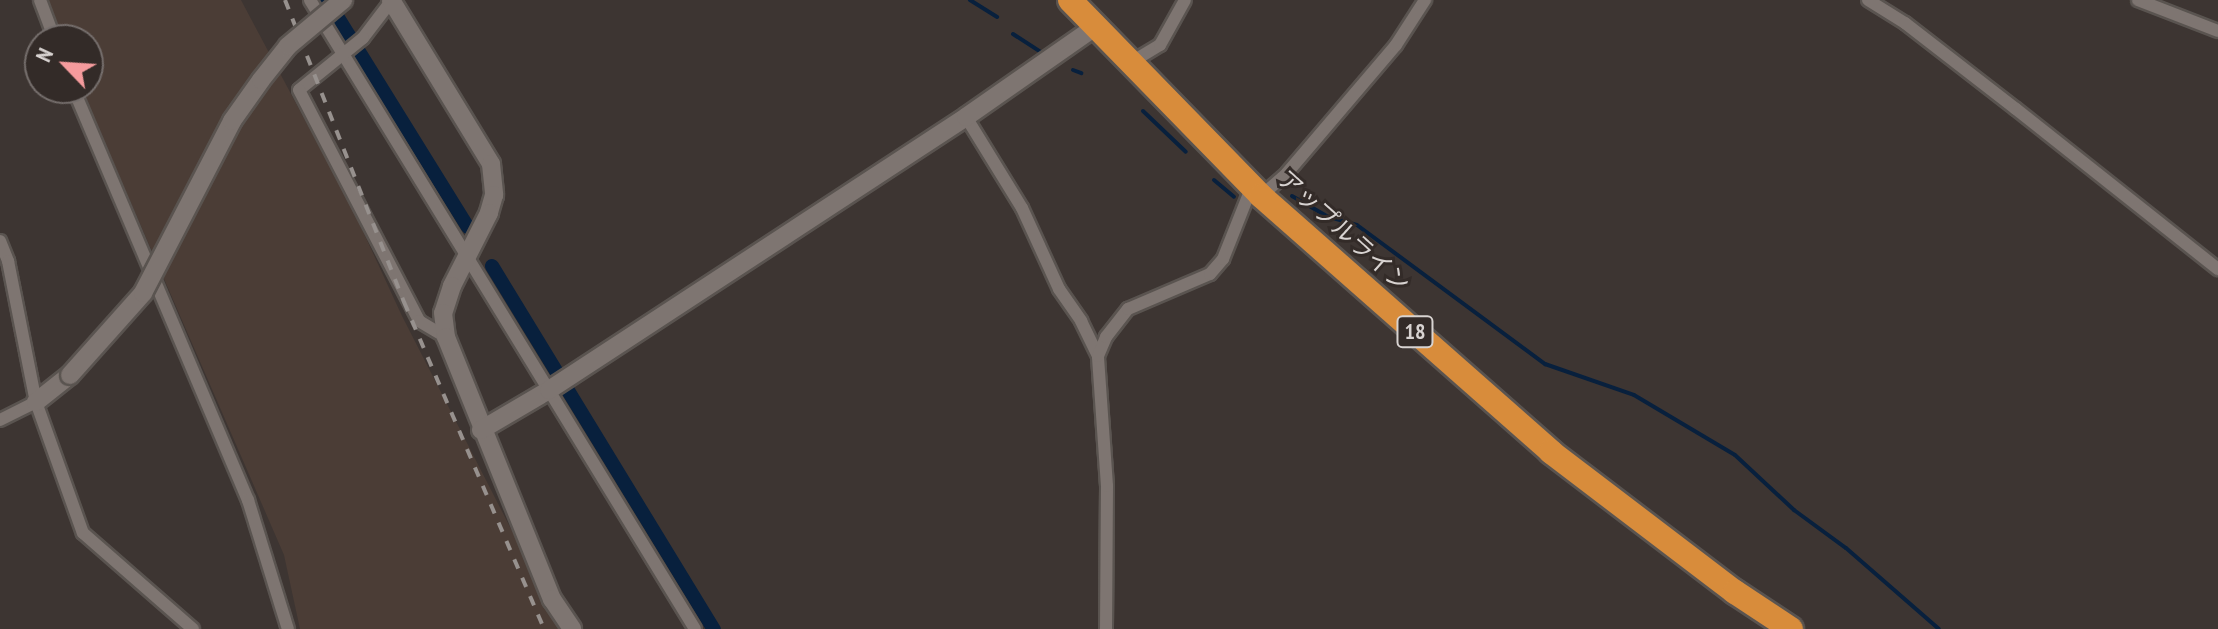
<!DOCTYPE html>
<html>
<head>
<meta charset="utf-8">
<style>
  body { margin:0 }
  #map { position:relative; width:2218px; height:629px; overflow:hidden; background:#3d3532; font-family:"PT Sans Narrow","Noto Sans JP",sans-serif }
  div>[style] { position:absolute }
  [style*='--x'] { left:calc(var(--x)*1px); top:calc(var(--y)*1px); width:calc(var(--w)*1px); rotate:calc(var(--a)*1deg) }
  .built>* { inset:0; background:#4b3d36 }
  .stream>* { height:4px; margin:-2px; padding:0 2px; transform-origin:2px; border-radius:2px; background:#08203d }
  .canal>* { height:14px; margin:-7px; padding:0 7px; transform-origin:7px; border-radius:7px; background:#08203d }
  .roads { filter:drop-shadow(2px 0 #5a5450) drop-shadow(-2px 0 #5a5450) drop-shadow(0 2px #5a5450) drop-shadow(0 -2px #5a5450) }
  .street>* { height:12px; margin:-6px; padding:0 6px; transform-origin:6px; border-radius:6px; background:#7e7571 }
  .secondary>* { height:18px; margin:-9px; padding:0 9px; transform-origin:9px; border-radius:9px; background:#7e7571 }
  .highway>* { height:24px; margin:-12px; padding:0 12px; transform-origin:12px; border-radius:12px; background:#d88c3b }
  .rail>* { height:4px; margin-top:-2px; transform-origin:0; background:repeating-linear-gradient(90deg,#97918e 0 10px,transparent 0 20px) }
  .bridges { filter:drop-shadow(2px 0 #5a5450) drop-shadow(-2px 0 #5a5450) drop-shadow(0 2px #5a5450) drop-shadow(0 -2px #5a5450) }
  .secondary-bridge>* { height:18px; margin:-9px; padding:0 9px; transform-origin:9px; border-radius:9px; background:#7e7571 }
  span { translate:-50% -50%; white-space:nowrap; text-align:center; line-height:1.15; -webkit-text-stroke:6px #332b28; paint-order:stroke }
  .shield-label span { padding:2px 6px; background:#332b28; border:2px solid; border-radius:6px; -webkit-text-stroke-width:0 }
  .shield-label { font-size:22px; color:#d8d3d1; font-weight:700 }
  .street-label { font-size:24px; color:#d8d3d1 }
  .north { position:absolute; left:24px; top:24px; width:80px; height:80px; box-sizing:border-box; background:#332b28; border:2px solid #756e6c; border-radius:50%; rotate:295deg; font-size:22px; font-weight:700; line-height:32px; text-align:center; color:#d8d3d1 }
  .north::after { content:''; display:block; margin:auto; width:28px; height:36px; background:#f59b9d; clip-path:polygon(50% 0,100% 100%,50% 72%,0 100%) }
</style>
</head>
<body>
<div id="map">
  <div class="built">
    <div style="clip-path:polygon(44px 0,241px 0,355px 214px,402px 316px,553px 611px,568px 629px,300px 629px,284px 555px,81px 88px,88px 88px,88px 40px,61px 40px)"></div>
  </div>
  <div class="stream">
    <div style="--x:970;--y:0;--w:32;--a:32"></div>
    <div style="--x:1013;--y:34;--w:38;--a:33"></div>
    <div style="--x:1073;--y:70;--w:9;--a:21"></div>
    <div style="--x:1143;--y:111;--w:59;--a:43.6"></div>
    <div style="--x:1214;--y:180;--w:26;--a:40"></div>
    <div style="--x:1292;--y:196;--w:39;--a:30"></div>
    <div style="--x:1326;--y:216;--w:32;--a:16"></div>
    <div style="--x:1357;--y:225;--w:234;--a:36.5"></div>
    <div style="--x:1545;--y:364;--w:94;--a:19.2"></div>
    <div style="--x:1634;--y:395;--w:117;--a:30.7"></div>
    <div style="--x:1735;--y:455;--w:81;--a:43"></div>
    <div style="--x:1794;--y:510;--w:64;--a:36.2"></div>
    <div style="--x:1846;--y:548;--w:123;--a:41.1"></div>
  </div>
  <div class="canal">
    <div style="--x:327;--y:0;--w:267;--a:58.2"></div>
    <div style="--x:492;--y:266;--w:426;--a:58.6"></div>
  </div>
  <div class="roads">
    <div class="street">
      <div style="--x:40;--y:0;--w:43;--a:69.4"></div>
      <div style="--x:310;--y:0;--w:737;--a:58.53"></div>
      <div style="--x:392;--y:0;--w:48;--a:127.3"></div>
      <div style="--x:363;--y:38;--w:82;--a:140.9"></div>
      <div style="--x:299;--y:90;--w:260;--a:62.5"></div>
      <div style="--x:419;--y:321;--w:31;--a:31"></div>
      <div style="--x:1868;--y:0;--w:44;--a:31.9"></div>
      <div style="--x:1905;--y:23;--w:140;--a:37.8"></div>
      <div style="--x:2016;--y:109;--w:258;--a:38.4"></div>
      <div style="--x:2138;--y:0;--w:86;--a:21.2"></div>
      <div style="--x:1130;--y:63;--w:35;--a:-31"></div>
      <div style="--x:1160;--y:45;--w:51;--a:-60.9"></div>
      <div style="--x:73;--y:88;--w:448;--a:67"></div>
      <div style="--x:248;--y:500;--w:135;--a:72.8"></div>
      <div style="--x:966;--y:117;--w:107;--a:58.4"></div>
      <div style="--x:1022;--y:208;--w:89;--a:65.4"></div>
      <div style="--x:1059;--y:289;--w:39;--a:55"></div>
      <div style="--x:1081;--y:321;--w:39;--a:64"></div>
      <div style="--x:1261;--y:196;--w:35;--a:-41"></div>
      <div style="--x:1287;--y:173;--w:168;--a:-49.6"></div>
      <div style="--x:1396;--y:45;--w:54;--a:-57.2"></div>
      <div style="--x:0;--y:241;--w:22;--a:68"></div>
      <div style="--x:8;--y:261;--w:144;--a:78.8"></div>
      <div style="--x:36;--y:402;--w:139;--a:70.3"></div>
      <div style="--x:83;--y:533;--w:146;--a:41.1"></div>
      <div style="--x:0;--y:420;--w:40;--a:-26.6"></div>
      <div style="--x:1106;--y:629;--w:143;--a:-89.6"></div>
      <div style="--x:1107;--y:486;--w:130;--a:-94"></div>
      <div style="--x:1098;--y:356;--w:21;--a:-67"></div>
      <div style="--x:1106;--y:337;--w:36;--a:-52"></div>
      <div style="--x:1128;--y:309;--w:89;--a:-23.1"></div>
      <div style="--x:1210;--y:274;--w:20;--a:-49"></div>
      <div style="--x:1223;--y:259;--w:79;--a:-68.3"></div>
    </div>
    <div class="secondary">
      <div style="--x:391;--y:0;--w:192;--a:58.6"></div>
      <div style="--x:491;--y:164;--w:31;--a:84"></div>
      <div style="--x:494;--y:195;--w:19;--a:106"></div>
      <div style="--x:489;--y:213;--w:82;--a:116.9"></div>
      <div style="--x:452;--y:286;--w:28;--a:108"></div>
      <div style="--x:443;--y:313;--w:24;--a:83"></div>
      <div style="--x:446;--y:337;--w:283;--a:68"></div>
      <div style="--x:552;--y:599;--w:36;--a:56"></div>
      <div style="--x:36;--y:402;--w:43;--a:-38.5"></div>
      <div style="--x:481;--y:430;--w:79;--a:-30.5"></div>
      <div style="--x:549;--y:390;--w:498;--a:-33.2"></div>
      <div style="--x:966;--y:117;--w:157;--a:-34.9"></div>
    </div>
    <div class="highway">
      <div style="--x:1070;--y:0;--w:274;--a:45.7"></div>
      <div style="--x:1261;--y:196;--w:387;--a:41.4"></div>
      <div style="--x:1551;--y:452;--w:231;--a:37.3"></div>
      <div style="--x:1735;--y:592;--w:67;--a:33.5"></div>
    </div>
  </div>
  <div class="rail">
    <div style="--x:285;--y:0;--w:325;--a:68.5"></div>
    <div style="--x:404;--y:302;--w:356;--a:66.8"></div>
  </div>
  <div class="bridges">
    <div class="secondary-bridge">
      <div style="--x:70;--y:375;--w:110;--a:-48.3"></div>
      <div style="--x:143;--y:293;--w:194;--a:-62.6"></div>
      <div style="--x:232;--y:121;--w:50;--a:-54.7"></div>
      <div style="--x:261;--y:80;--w:43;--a:-51.5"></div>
      <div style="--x:288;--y:46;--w:72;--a:-39.9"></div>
    </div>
  </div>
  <div class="shield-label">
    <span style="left:1415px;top:332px">18</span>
  </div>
  <div class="street-label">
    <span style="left:1344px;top:231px;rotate:42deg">アップルライン</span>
  </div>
  <div class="north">N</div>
</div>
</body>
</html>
